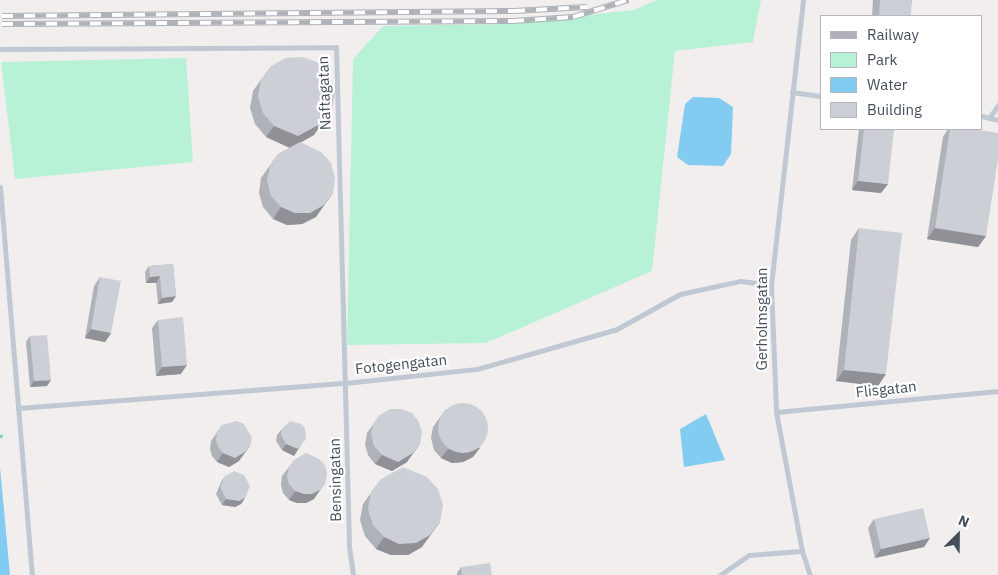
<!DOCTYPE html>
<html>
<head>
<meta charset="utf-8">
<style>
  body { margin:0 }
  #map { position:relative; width:998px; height:575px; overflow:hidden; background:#f1eeed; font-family:"IBM Plex Sans",sans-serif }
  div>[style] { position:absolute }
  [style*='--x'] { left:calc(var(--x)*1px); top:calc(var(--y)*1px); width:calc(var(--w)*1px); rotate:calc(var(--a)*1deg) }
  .green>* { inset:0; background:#b8f2d6 }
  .water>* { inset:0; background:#82ccf2 }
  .path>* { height:2.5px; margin-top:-1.25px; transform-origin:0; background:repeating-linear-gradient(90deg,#6ed2ae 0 4px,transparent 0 6.5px) }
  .lane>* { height:5px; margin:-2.5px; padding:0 2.5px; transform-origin:2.5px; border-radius:2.5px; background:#c0c8d4 }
  .rail>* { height:5.5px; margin-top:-2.75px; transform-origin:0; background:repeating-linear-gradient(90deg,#fff 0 11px,#afb2b9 0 22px); box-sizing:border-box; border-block:1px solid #afb2b9 }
  .wall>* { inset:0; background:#afb2b8 }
  .shaded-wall>* { inset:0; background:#8f9196 }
  .building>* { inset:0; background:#cccfd6 }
  .round { border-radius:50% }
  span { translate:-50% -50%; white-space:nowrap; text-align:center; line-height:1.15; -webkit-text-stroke:4.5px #fff; paint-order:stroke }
  .street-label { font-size:15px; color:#444e5c }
  .legend { position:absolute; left:820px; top:15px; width:162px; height:115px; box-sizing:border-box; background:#fff; border:1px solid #b4b8be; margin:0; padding:6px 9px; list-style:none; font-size:15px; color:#444e5c }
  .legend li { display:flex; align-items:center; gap:10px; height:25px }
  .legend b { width:25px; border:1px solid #b4b8be }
  .north { position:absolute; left:933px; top:510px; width:50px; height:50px; -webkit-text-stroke:4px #fff; paint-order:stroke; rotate:23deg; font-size:14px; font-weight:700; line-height:20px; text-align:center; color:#444e5c }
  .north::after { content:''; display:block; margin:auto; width:18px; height:22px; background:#444e5c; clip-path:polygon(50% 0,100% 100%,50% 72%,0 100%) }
</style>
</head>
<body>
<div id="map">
  <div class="green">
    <div style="clip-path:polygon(657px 0,761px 0,753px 42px,675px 51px,652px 271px,486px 343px,347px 345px,353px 59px,383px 26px,507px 24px,634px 10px)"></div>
    <div style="clip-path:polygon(186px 58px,193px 162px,15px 179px,1px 62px)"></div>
  </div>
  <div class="water">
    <div style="clip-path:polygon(693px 97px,719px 98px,733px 107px,731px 154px,723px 166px,688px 165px,677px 157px,685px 104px)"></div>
    <div style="clip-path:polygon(706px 414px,725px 460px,684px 467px,680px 429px)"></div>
    <div style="clip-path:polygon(0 467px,10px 575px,0 575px)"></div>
  </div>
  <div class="path">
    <div style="--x:0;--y:437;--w:3;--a:-45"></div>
  </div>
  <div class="lane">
    <div style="--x:803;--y:0;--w:287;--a:96.4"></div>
    <div style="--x:771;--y:285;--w:127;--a:87.7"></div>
    <div style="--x:776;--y:412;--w:141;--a:79.4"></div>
    <div style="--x:802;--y:551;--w:25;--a:72"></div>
    <div style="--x:0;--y:49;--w:336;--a:-0.3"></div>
    <div style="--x:336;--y:47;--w:499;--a:88.5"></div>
    <div style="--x:349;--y:546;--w:29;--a:82"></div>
    <div style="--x:792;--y:92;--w:30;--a:8"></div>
    <div style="--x:982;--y:116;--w:16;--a:14"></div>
    <div style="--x:989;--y:118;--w:16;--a:-55"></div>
    <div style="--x:0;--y:187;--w:389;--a:85.3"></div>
    <div style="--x:18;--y:408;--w:328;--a:-4.4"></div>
    <div style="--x:345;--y:383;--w:133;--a:-6.1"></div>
    <div style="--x:477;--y:369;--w:146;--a:-15.9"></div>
    <div style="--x:617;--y:329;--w:72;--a:-29.1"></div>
    <div style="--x:680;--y:294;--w:61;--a:-12.2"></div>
    <div style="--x:740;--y:281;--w:31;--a:7"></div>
    <div style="--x:776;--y:412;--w:223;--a:-5.4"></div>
    <div style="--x:720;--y:575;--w:35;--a:-35"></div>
    <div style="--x:749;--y:555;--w:53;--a:-4.3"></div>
  </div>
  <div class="rail">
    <div style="--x:2;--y:16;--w:512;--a:-0.56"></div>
    <div style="--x:514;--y:11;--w:73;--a:-3.1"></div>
    <div style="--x:2;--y:24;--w:511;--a:-0.34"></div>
    <div style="--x:513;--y:21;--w:60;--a:-3.8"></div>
    <div style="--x:573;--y:17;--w:58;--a:-17.2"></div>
  </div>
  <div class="wall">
    <div style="clip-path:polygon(873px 0,912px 0,910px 16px,872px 16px)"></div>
    <div style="clip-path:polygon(271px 66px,314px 135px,300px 143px,316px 217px,302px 224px,287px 225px,273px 219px,263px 207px,259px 193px,261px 178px,278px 154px,290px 148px,266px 137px,255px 124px,250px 108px,253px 91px)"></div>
    <div style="clip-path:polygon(859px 129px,894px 129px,881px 193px,852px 190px)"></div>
    <div style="clip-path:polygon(948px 129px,973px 129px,986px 236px,978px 247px,927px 239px,943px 137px)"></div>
    <div style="clip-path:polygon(859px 228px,878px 386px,836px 381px,851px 240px)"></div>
    <div style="clip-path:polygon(173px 264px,176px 296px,172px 302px,158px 304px,156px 283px,146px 283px,145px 272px,149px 266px)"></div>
    <div style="clip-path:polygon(100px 277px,111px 333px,105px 342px,85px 338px,94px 286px)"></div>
    <div style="clip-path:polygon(158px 320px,181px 374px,156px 376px,152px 328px)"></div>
    <div style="clip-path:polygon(30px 336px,47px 386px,30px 387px,26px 342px)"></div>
    <div style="clip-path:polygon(446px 409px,486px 438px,473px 457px,463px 462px,452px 463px,441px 458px,434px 450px,431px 438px,433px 427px)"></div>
    <div style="clip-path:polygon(380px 415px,407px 462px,392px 471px,375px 464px,368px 455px,365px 444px,367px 433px)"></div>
    <div style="clip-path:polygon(222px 425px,239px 461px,229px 467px,217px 462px,212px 456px,210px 449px,211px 441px)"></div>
    <div style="clip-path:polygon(282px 429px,294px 456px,282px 450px,276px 441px,277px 435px)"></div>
    <div style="clip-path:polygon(289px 467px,319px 491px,314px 499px,306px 503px,297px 503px,289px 500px,283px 493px,281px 485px,282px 476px)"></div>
    <div style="clip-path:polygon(225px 476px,245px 498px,241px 504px,235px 507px,222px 505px,216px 494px,221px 482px)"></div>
    <div style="clip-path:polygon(381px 479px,422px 547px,408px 555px,391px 555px,376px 549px,365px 536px,360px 520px,363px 504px)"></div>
    <div style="clip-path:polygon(874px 519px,930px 538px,924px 547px,875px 558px,868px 528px)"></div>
    <div style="clip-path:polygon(461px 567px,492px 575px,457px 575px,457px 573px)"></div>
  </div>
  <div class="shaded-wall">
    <div style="clip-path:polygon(332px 110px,314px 135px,290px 148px,266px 137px,274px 126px)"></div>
    <div style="clip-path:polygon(858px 181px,888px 184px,881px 193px,852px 190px)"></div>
    <div style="clip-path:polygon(333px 193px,316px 217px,302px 224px,287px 225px,273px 219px,281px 207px)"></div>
    <div style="clip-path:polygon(935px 228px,986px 236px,978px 247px,927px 239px)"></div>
    <div style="clip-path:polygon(160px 276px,156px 283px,146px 283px,150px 277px)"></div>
    <div style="clip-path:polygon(176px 296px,172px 302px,158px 304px,162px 298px)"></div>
    <div style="clip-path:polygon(91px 329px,111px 333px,105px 342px,85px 338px)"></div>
    <div style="clip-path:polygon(187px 365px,181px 374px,156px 376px,162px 367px)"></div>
    <div style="clip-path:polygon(844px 370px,886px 374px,878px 386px,836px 381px)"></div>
    <div style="clip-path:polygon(51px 380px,47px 386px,30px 387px,34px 381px)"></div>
    <div style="clip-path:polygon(286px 444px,301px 445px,294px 456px,282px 450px)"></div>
    <div style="clip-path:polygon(420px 444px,407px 462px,392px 471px,375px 464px,382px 455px)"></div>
    <div style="clip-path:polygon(250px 446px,239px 461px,229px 467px,217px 462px,223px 453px)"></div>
    <div style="clip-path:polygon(480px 448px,473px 457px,463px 462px,452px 463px,441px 458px,448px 449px)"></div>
    <div style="clip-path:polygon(325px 483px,314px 499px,306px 503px,297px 503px,289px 500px,295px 491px)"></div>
    <div style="clip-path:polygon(245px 498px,241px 504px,235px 507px,222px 505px,226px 499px)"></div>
    <div style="clip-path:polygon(440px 522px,422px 547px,408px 555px,391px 555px,376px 549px,384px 537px)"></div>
    <div style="clip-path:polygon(930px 538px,924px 547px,875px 558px,881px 549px)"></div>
  </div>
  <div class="building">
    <div style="clip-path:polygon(880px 0,912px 0,910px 16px,879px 16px)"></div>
    <div style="clip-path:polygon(303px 57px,319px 63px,330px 76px,335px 93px,332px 110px,322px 123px,298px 136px,274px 126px,263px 113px,258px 96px,261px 80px,271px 66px,286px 58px)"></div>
    <div style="clip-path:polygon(864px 129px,894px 129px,888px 184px,858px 181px)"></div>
    <div style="clip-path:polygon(950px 129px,973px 129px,998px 133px,998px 159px,986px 236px,935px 228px)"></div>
    <div style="clip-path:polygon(300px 142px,321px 152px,331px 163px,335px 178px,333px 193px,324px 205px,310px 213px,295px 213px,281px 207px,271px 196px,267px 181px,270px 166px,278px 154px)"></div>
    <div style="clip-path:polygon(859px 228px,902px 233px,886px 374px,844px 370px)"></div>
    <div style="clip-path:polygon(173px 264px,176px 296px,162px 298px,160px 276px,150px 277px,149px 266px)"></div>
    <div style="clip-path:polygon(100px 277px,121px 281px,111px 333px,91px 329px)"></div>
    <div style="clip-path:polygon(183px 317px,187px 365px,162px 367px,158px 320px)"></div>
    <div style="clip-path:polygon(47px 335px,51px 380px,34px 381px,30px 336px)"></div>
    <div class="round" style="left:438px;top:403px;width:50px;height:50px"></div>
    <div style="clip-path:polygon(390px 409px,401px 409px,412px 413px,419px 422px,422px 433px,420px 444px,413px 453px,398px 462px,382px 455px,374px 446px,371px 435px,373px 424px,380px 415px)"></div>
    <div style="clip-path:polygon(237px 421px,244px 424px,252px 438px,250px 446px,245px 452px,235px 458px,223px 453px,218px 447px,216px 440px,217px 432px,222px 425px)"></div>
    <div style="clip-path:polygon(290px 421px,301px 424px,305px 428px,306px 439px,298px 449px,286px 444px,281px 435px,282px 429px)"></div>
    <div style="clip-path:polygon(306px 453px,319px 459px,325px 465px,327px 474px,325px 483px,320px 490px,312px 494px,304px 494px,295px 491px,289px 484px,287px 476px,289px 467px,294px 460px)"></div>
    <div style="clip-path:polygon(403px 467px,427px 477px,438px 489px,443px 505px,440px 522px,430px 535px,416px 543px,399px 544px,384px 537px,373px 525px,368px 509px,371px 492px,381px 479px)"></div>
    <div style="clip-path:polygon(234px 471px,244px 475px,250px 486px,245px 498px,239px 501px,226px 499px,220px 487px,225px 476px)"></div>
    <div style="clip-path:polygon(923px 508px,930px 538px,881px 549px,874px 519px)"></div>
    <div style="clip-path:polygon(490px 563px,492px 575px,462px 575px,461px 567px)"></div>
  </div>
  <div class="street-label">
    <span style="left:324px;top:93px;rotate:-92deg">Naftagatan</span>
    <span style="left:762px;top:319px;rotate:-90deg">Gerholmsgatan</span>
    <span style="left:401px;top:364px;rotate:-6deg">Fotogengatan</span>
    <span style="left:886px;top:389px;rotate:-6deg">Flisgatan</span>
    <span style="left:335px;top:480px;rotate:-91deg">Bensingatan</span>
  </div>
  <ul class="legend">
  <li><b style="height:6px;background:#afb2b9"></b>Railway</li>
  <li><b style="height:14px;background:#b8f2d6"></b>Park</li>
  <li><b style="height:14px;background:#82ccf2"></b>Water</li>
  <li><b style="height:14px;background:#cccfd6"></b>Building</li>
  </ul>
  <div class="north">N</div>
</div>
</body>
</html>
